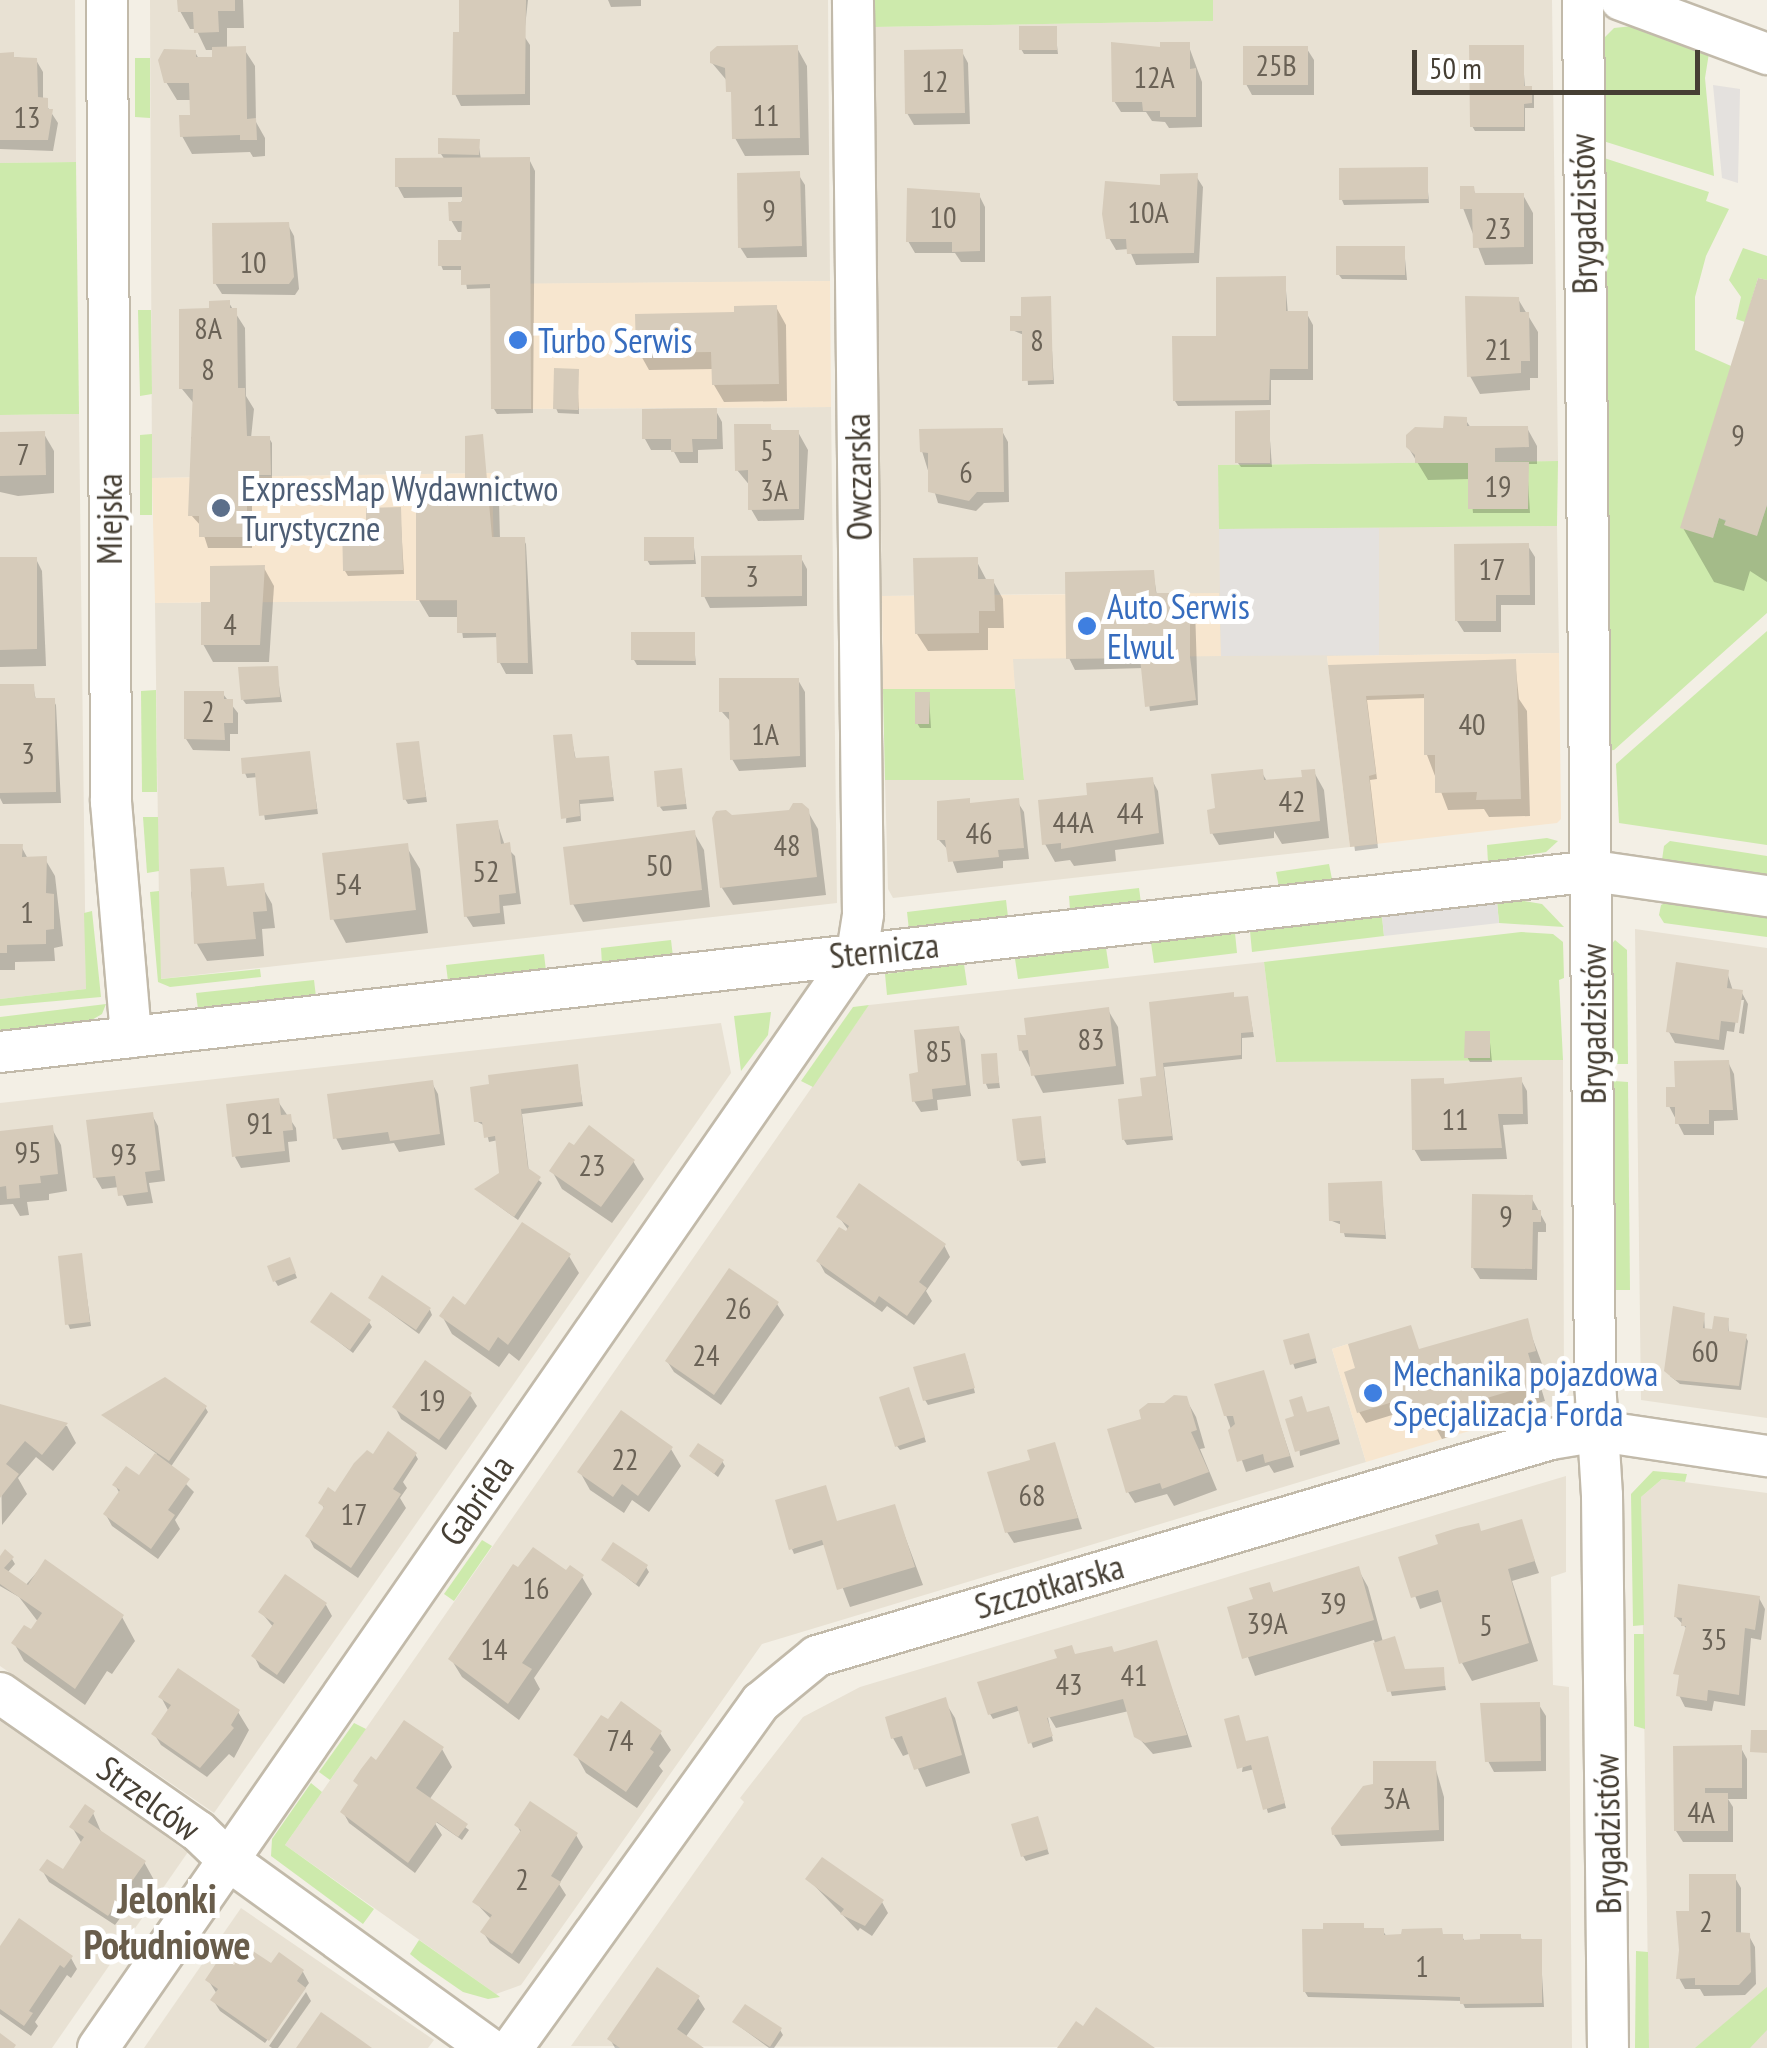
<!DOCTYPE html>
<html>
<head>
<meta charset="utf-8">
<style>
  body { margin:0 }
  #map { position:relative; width:1767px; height:2048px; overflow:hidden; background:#f3efe5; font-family:"PT Sans Narrow",sans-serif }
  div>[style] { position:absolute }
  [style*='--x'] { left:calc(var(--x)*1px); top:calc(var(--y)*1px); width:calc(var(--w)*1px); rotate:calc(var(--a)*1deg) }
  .residential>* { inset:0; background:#e8e1d3 }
  .commercial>* { inset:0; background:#f7e6cf }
  .green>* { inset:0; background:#cdeaac }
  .parking>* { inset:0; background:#e4e1de }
  .shadow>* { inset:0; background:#0003 }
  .building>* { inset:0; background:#d6cbba }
  .roads { filter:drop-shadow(2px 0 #c2baaa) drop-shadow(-2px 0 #c2baaa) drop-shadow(0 2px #c2baaa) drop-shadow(0 -2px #c2baaa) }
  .street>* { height:40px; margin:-20px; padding:0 20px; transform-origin:20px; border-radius:20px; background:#fff }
  .dots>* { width:28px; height:28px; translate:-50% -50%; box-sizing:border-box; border:5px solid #fff; border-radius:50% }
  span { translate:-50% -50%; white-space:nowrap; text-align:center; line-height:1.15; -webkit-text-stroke:10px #fff; paint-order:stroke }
  .number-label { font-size:30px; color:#6a6256 }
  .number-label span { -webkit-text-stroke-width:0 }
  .street-label { font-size:35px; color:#463f34 }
  .shop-label { font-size:35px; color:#366cbe }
  .left { translate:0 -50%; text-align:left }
  .service-label { font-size:35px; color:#4e5e75 }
  .quarter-label { font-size:40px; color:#695d4b; font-weight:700 }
  .scale { position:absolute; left:1412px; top:50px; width:288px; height:45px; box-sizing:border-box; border:5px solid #463f34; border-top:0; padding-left:12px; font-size:30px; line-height:35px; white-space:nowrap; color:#463f34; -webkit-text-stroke:8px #fff; paint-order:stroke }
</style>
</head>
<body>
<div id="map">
  <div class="residential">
    <div style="clip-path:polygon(0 0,75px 0,76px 162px,0 163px)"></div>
    <div style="clip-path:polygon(150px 0,828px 0,830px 281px,530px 284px,492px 409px,831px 407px,837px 903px,160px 979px,155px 603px,494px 600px,492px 473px,152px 478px)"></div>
    <div style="clip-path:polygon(1213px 0,1552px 0,1558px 461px,1219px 465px,1219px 528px,1557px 526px,1559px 653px,1327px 656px,1350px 847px,893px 898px,888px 889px,885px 780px,1024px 779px,1012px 659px,1156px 593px,882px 596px,874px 27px,1213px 21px)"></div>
    <div style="clip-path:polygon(79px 414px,86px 989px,0 999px,0 415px)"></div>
    <div style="clip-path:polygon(1635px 929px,1767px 948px,1767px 1418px,1641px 1400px)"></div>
    <div style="clip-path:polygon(1264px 962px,1276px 1062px,1563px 1060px,1564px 1403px,1543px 1409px,1533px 1384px,1440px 1412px,1355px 1368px,1348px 1344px,1332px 1349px,1366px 1462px,762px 1644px,521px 1985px,496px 1994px,285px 1845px,869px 1005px)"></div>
    <div style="clip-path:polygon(721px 1023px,731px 1073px,214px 1813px,0 1666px,0 1103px)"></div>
    <div style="clip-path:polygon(1566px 1476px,1566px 1572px,1551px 1577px,1553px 1685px,1569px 1687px,1572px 2048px,571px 2046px,740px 1808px,744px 1802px,740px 1798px,803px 1717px,860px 1687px)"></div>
    <div style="clip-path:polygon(1662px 1479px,1767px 1493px,1767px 2048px,1649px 2048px,1641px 1497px)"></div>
    <div style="clip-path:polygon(0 1721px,188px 1852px,52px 2048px,0 2048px)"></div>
    <div style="clip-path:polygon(241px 1908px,434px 2040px,428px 2048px,144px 2048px)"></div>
  </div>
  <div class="commercial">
    <div style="clip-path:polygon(830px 281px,831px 407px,491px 409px,490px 284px)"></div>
    <div style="clip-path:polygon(492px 473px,495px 600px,155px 603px,152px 478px)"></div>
    <div style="clip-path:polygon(1219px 593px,1221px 656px,1013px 659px,1015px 689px,883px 689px,882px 596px)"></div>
    <div style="clip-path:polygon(1559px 653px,1561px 819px,1557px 823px,1350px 847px,1327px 656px)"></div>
    <div style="clip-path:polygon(1348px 1344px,1355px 1367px,1440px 1411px,1534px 1384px,1543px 1409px,1366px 1462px,1332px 1349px)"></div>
  </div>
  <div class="green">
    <div style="clip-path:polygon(875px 0,1213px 0,1213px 21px,874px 27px)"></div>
    <div style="clip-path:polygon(1642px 25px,1709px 53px,1705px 78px,1714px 176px,1600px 140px,1603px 39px,1614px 28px)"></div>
    <div style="clip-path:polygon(135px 58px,150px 58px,150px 118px,135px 117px)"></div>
    <div style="clip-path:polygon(1601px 157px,1709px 192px,1706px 201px,1729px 209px,1706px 256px,1695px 297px,1695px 350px,1731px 366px,1713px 538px,1719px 518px,1757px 535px,1767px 505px,1767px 613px,1614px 750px,1606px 751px)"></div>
    <div style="clip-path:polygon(76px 162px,79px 414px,0 415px,0 163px)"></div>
    <div style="clip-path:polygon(1743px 248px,1767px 256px,1767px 280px,1758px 278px,1745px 322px,1736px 319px,1741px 297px,1729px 280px)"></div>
    <div style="clip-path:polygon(138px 310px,151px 310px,152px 394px,140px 396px)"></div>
    <div style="clip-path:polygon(152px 434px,152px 515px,140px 515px,140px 435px)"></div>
    <div style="clip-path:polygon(1558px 461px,1557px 526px,1219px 529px,1218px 465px)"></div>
    <div style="clip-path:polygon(1767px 631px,1767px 845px,1619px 823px,1616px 764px)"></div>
    <div style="clip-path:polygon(883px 689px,1015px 689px,1024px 780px,885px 780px)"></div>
    <div style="clip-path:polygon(156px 690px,157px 792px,142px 792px,141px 691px)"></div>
    <div style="clip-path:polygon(143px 817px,158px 817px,159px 871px,147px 873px)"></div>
    <div style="clip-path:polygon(1547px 838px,1558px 841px,1546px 852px,1488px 862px,1487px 845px)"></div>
    <div style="clip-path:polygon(1670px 841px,1767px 856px,1767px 876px,1662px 860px,1664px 846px)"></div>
    <div style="clip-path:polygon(1329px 864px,1332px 879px,1279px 887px,1276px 872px)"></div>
    <div style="clip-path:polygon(1139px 888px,1141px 903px,1070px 910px,1069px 896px)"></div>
    <div style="clip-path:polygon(159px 891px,161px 979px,260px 969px,261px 977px,170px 987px,158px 982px,150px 892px)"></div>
    <div style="clip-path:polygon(1006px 900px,1008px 917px,909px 930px,907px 912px)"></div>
    <div style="clip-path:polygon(1518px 900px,1542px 904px,1564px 927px,1499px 923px,1497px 902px)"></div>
    <div style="clip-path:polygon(1667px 902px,1767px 916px,1767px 937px,1664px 923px,1659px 915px,1661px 905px)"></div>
    <div style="clip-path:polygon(92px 911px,101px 997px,0 1006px,0 999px,86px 989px,84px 913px)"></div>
    <div style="clip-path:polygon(1382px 916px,1384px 936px,1252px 952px,1250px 931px)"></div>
    <div style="clip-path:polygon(1521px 932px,1553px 934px,1563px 942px,1564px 978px,1559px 980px,1563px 1060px,1276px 1062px,1264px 962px)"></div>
    <div style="clip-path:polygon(1235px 933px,1237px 953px,1154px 963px,1151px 943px)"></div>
    <div style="clip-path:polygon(671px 940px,673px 957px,602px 964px,601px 948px)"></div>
    <div style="clip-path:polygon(1615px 940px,1627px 950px,1628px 1064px,1611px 1064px,1610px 946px)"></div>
    <div style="clip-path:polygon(1106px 948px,1109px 968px,1018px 979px,1015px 959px)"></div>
    <div style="clip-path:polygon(544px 954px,546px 971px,448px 981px,446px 965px)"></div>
    <div style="clip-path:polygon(964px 964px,967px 985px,887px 995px,885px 974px)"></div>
    <div style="clip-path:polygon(314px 980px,316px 997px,198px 1009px,196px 993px)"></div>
    <div style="clip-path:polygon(106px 1004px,102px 1014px,90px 1021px,0 1031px,0 1017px)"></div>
    <div style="clip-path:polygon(869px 1005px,813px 1087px,801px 1081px,853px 1007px)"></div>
    <div style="clip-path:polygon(771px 1012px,768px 1035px,741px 1071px,734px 1016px)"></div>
    <div style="clip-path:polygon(1614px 1081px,1628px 1082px,1630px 1290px,1614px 1290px)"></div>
    <div style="clip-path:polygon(1653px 1471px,1687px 1474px,1685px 1482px,1662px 1479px,1641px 1497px,1644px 1625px,1633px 1626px,1631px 1494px)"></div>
    <div style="clip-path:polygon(482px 1540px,492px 1546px,454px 1601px,444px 1594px)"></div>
    <div style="clip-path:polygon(1634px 1634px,1644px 1634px,1645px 1729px,1634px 1726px)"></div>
    <div style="clip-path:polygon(354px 1723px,366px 1729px,330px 1780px,319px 1772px)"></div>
    <div style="clip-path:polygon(311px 1783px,322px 1792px,285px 1845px,374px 1909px,363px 1924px,271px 1856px,272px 1839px)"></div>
    <div style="clip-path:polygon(419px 1940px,496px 1994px,500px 1997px,488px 1999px,463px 1992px,421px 1963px,410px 1954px)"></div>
    <div style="clip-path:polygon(1636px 1951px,1648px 1952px,1649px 2048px,1635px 2048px)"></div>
    <div style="clip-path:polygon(1767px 1987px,1767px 2030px,1750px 2048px,1695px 2048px)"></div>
  </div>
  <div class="parking">
    <div style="clip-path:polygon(1713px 85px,1740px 89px,1738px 183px,1722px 178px)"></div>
    <div style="clip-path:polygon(1379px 528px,1379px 655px,1221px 656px,1219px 529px)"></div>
    <div style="clip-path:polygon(1497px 902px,1499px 923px,1384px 936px,1382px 916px)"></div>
  </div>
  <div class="shadow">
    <div style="clip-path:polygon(180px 0,243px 0,244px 28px,227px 28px,227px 49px,244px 49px,255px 66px,256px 122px,265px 138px,265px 156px,253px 157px,250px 152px,192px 154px,182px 136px,193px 117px,192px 100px,177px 100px,166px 82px,195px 52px,199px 59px,214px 59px,214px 50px,206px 50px,196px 29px,190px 29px,180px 11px)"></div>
    <div style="clip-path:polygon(462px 0,528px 0,524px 36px,530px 45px,530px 105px,461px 106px,455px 94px)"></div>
    <div style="clip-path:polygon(608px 0,641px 0,641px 6px,611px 7px)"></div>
    <div style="clip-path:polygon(1055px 29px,1058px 54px,1024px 54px,1021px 49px)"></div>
    <div style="clip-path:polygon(1188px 44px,1202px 82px,1202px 127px,1169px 128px,1165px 122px,1152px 121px,1146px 112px,1121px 112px,1114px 101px,1162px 49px)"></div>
    <div style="clip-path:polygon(1522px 47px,1525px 88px,1534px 93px,1534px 108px,1525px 108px,1525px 131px,1475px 131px,1472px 126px)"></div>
    <div style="clip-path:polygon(797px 48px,807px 66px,809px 155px,745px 156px,735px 138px,734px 101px,728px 82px,712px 63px)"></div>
    <div style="clip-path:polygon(1307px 49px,1314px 60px,1314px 95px,1252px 95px,1246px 84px)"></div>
    <div style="clip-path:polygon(962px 52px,968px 63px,970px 124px,914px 125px,907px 113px)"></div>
    <div style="clip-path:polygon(0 55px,36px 60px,43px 72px,43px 100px,58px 123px,53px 151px,0 149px)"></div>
    <div style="clip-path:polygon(478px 141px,481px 160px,529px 159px,535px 171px,533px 413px,497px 414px,494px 409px,493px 288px,467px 289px,464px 270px,443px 270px,441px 265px,464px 243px,464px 232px,458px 232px,451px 220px,464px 197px,404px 198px,398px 187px,445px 160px,441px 154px)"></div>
    <div style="clip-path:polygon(1426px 169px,1429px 203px,1344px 205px,1342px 200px)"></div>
    <div style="clip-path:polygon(798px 174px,805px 185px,807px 257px,747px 258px,740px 247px)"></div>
    <div style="clip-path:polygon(1196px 176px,1203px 187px,1199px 263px,1136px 265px,1129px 249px,1116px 250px,1109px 238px,1163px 188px)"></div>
    <div style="clip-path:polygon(1473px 189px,1477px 196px,1523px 195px,1533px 213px,1533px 264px,1485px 265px,1463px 208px)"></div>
    <div style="clip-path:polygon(979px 195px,985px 207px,985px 262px,961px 262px,955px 253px,915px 253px,908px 241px)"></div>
    <div style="clip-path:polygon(288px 225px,294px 236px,299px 289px,295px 295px,222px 294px,215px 283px)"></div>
    <div style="clip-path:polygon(1404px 248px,1407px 280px,1342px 279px,1339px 275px)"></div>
    <div style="clip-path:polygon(1285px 279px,1288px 314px,1307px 314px,1313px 325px,1313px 380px,1271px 380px,1271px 405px,1178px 406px,1175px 401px,1215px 339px)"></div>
    <div style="clip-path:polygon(1767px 283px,1767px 582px,1750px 571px,1744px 591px,1714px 582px,1683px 528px)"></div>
    <div style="clip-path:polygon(1049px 299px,1054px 384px,1028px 385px,1024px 335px,1012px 330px)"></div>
    <div style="clip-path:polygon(1518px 299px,1538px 332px,1538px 378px,1530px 378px,1530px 390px,1480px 394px,1470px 376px)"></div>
    <div style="clip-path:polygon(229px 303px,245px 328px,246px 396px,254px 409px,251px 438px,269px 438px,272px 443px,272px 480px,252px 479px,252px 548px,208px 548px,201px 526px,191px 515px,191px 437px,196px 437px,196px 406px,182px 389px,212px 311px)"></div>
    <div style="clip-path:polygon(776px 307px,786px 325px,787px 401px,724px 402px,714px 385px,714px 369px,649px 370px,639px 352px,737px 315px)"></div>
    <div style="clip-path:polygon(577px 371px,579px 414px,558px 413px,556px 408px)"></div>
    <div style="clip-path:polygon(716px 411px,722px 422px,723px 449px,698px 450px,698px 463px,680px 463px,673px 450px,651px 450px,645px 439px)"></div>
    <div style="clip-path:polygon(1268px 413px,1272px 467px,1241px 467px,1238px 463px)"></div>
    <div style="clip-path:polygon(1465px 419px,1471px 428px,1527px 428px,1537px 446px,1537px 464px,1527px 464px,1530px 513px,1473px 513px,1470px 479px,1428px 480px,1408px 447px)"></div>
    <div style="clip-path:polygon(769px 426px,773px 432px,798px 432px,808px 450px,804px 520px,758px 521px,751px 509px,751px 487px,737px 470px)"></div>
    <div style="clip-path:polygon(1002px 431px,1008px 442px,1009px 502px,984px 503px,976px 511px,938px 503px,922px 451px)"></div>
    <div style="clip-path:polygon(44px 434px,54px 451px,54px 493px,18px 496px,0 492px,0 435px)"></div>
    <div style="clip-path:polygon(486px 480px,499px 501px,500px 539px,523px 539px,526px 544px,533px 674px,506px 674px,500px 663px,499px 637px,463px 638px,460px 617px,429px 617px,419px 600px,442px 501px)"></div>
    <div style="clip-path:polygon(400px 509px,404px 574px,348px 576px,345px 571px,368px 525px)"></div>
    <div style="clip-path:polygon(693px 539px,696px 564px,650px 565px,647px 560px)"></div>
    <div style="clip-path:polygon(1528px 546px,1535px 557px,1535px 605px,1501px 605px,1501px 632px,1464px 632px,1457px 621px)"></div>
    <div style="clip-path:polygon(801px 558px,807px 569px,807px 606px,710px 608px,704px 596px)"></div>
    <div style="clip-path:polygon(36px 559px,42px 571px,46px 666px,0 667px,0 560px)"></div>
    <div style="clip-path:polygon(976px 560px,987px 581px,993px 581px,1003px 599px,1004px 628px,988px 628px,988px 650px,928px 651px,917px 634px)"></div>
    <div style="clip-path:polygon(264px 568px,274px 586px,269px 662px,213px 662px,203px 644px,212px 605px)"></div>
    <div style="clip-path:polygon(1153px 572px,1157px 596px,1188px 596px,1195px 607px,1198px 705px,1150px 711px,1144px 668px,1075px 670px,1069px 658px)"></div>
    <div style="clip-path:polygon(693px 635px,696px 665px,637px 665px,634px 660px)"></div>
    <div style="clip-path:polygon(1515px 661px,1519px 699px,1527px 711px,1530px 816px,1489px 817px,1484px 809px,1448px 810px,1427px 755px,1426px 698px,1367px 700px,1377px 779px,1370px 780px,1378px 848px,1355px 851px,1331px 667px)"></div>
    <div style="clip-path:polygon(276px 669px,282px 702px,246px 704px,243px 700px)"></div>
    <div style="clip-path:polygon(798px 680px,805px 692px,806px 767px,739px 771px,732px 759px,732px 723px,722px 712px)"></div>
    <div style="clip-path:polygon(0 686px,33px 686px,36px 700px,53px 700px,56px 705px,61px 803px,3px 804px,0 798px)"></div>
    <div style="clip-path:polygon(223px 694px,238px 713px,238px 734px,230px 734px,230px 751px,193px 750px,186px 739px)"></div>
    <div style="clip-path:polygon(929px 695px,931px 728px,920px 728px,917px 723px)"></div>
    <div style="clip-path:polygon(571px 736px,576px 760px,608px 758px,614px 801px,580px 804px,581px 821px,566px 823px)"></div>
    <div style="clip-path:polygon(418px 743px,427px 802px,408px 804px,405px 799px)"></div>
    <div style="clip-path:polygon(309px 754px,318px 814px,265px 820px,258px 777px,247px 778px,245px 773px)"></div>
    <div style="clip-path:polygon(681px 771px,687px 809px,663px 811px,660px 807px)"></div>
    <div style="clip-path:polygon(1261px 771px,1268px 783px,1305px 779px,1314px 772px,1324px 790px,1329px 838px,1282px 844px,1274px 831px,1274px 838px,1219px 845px,1212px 833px,1217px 811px)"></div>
    <div style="clip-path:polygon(1152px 780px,1158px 791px,1164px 844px,1115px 850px,1116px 861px,1074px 866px,1070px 860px,1055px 862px,1045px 844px,1090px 797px)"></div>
    <div style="clip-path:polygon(1017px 801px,1024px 812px,1029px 859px,1003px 861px,1003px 868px,957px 873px,949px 851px,939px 840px,971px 806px)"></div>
    <div style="clip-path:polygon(807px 810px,818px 829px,826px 895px,733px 905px,722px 888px,731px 818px)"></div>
    <div style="clip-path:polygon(497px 822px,505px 846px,515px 856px,521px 904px,503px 906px,505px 924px,473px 927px,466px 916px)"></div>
    <div style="clip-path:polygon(694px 833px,704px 850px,710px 907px,583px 922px,573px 904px)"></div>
    <div style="clip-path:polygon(21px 846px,28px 859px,45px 859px,55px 876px,63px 946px,54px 948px,55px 961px,15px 962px,15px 970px,0 970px,0 847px)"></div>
    <div style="clip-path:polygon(406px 846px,420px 869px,428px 933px,346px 943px,333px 919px)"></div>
    <div style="clip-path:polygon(222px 869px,227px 889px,262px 886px,272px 904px,275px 928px,262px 929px,264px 956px,207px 961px,197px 944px,191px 892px)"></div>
    <div style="clip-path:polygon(1727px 972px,1733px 991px,1742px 993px,1748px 1004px,1744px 1034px,1739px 1033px,1744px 1000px,1739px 1000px,1734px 1032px,1727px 1031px,1724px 1050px,1675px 1043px,1669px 1032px)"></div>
    <div style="clip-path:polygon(1247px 998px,1254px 1037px,1242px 1038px,1242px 1059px,1164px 1067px,1173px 1140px,1127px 1145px,1124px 1140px,1159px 1078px,1151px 1004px)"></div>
    <div style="clip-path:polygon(1108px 1010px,1118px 1027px,1124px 1084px,1043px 1093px,1021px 1050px)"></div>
    <div style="clip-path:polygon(958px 1029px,965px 1040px,971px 1096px,937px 1100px,938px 1110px,921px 1112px,914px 1101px,920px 1075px)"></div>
    <div style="clip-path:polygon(1489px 1033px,1492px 1062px,1470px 1062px,1467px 1057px)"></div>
    <div style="clip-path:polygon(995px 1055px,1000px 1088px,988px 1089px,986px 1084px)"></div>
    <div style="clip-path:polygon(1728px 1062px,1734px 1074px,1738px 1120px,1714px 1121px,1714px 1135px,1684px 1135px,1669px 1106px,1677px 1089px)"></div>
    <div style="clip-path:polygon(577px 1067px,583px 1106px,522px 1114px,529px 1172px,542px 1183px,518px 1220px,477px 1190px,502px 1174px,498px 1140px,489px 1142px,485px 1126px,476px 1121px)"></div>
    <div style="clip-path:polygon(1521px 1080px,1527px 1091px,1528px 1124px,1503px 1125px,1507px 1159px,1421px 1161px,1414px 1149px,1443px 1081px,1446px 1087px)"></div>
    <div style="clip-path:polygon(432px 1083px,438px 1094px,445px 1145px,399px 1152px,394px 1143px,342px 1150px,336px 1138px)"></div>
    <div style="clip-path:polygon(277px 1100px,296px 1128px,297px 1141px,288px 1142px,290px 1162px,241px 1168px,235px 1157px)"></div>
    <div style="clip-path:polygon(152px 1115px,158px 1126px,165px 1181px,149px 1183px,153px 1203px,127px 1206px,119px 1187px,102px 1189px,95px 1177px)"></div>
    <div style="clip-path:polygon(1040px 1119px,1046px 1163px,1022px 1166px,1019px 1161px)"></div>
    <div style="clip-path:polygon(51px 1127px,61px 1145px,67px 1191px,49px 1194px,49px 1200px,27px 1202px,29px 1215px,20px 1216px,13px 1204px,0 1205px,0 1134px)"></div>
    <div style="clip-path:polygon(633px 1161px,644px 1179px,612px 1223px,562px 1189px,552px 1171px)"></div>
    <div style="clip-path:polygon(1381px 1183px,1386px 1239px,1345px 1237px,1342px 1225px,1332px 1221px)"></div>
    <div style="clip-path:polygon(1531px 1197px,1546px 1224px,1546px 1232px,1538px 1232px,1537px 1280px,1480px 1279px,1473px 1268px)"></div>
    <div style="clip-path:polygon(839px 1217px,944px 1245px,950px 1257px,926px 1291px,932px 1301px,914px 1325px,887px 1306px,882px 1312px,825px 1273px,819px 1262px,849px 1231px)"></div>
    <div style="clip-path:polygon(81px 1256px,91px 1326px,70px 1329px,68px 1324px)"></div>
    <div style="clip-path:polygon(569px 1256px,579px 1273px,519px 1361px,509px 1353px,499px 1367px,452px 1334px,442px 1316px)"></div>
    <div style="clip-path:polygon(292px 1265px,297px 1278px,278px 1286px,275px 1281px)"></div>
    <div style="clip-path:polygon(370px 1298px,430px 1310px,432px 1315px,419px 1334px)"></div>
    <div style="clip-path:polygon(777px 1304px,784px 1315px,721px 1405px,674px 1372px,667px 1361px)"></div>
    <div style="clip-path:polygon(1704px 1315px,1705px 1331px,1714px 1332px,1728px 1321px,1729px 1334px,1745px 1336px,1748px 1341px,1741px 1390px,1680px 1384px,1670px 1376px)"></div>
    <div style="clip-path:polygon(1526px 1321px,1544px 1369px,1536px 1371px,1545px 1401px,1453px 1428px,1455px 1435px,1442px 1439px,1437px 1430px,1450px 1427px,1450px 1421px,1411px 1432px,1402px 1412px,1366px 1423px,1359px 1412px,1419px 1352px)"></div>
    <div style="clip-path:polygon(313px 1322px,369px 1322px,372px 1327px,353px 1353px)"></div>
    <div style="clip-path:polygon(1310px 1340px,1317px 1363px,1295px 1369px,1286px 1342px)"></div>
    <div style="clip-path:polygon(967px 1361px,975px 1393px,928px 1405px,925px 1400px)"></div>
    <div style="clip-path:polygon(1263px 1373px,1294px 1467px,1274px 1473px,1269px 1465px,1246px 1472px,1226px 1415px)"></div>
    <div style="clip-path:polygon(470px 1395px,477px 1406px,446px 1450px,401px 1419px,395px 1407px)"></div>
    <div style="clip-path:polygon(911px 1395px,926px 1442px,900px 1450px,897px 1446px)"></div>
    <div style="clip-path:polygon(1186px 1399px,1196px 1417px,1205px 1448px,1200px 1449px,1217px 1490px,1174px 1506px,1167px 1494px,1135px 1503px,1128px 1492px,1166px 1406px)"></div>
    <div style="clip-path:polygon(0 1407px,67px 1426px,76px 1443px,53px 1471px,36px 1457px,18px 1478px,27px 1494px,2px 1525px)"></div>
    <div style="clip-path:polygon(205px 1407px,208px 1412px,170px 1468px,194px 1492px,175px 1520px,180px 1529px,158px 1559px,112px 1526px,106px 1515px,120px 1494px,115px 1485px,139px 1479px,157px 1454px,104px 1416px)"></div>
    <div style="clip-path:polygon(1331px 1413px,1340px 1444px,1300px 1456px,1297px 1418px)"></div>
    <div style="clip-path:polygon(1054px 1445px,1082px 1529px,1014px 1543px,1007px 1532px,1033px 1461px)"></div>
    <div style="clip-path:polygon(671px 1449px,681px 1466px,649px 1512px,632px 1500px,624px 1513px,590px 1490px,580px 1472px)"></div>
    <div style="clip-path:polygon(415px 1454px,418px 1459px,403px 1482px,407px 1488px,400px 1498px,406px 1508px,358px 1578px,314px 1548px,308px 1536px,325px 1510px,321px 1503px,382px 1464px)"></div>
    <div style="clip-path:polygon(692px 1456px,722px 1461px,725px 1466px,718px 1477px)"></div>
    <div style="clip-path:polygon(894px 1507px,923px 1585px,850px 1607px,826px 1544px,794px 1554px,792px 1549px)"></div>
    <div style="clip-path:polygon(1521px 1522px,1539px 1573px,1512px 1581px,1538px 1661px,1472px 1681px,1462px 1663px,1444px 1601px,1420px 1609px,1401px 1558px)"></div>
    <div style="clip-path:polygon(12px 1559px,15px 1564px,7px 1573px,24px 1587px,45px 1563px,122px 1617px,135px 1641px,112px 1674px,107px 1671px,85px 1705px,24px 1661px,14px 1643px,39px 1623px,19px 1597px,0 1586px,0 1560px)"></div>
    <div style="clip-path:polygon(604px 1560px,646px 1567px,649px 1572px,639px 1587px)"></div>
    <div style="clip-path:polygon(1358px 1569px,1368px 1587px,1383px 1642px,1405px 1672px,1442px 1669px,1446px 1690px,1392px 1696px,1374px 1640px,1255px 1676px,1230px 1609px,1256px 1601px,1269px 1585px,1275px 1595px)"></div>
    <div style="clip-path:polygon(567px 1574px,582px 1577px,592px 1594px,534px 1678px,540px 1689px,519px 1720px,462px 1677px,451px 1659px)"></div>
    <div style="clip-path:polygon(1759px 1598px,1765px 1609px,1761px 1640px,1751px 1638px,1745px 1706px,1714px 1701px,1712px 1711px,1685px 1707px,1679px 1695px,1686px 1628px,1676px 1617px)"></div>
    <div style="clip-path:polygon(326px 1605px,332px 1616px,284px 1684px,260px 1668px,254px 1656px,274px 1628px,261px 1612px)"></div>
    <div style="clip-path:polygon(1156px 1643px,1192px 1747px,1153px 1754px,1137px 1736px,1129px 1711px,1056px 1728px,1047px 1713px,1053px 1741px,1033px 1748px,1021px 1710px,993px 1719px,990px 1714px,1060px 1660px,1114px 1654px)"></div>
    <div style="clip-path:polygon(161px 1697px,238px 1712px,249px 1730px,234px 1758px,229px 1754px,207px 1777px,161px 1745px,154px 1734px,169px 1712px)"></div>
    <div style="clip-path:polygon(944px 1700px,955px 1718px,970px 1773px,926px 1787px,911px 1753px,903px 1756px,893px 1738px)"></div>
    <div style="clip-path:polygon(1539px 1705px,1546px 1716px,1546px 1771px,1494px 1772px,1488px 1761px)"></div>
    <div style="clip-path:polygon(660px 1733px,671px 1750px,659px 1766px,663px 1771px,637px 1808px,586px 1773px,576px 1755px)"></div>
    <div style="clip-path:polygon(1246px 1743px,1269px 1743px,1286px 1808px,1268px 1813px,1255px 1769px,1242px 1772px)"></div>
    <div style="clip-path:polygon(1741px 1748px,1747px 1759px,1747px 1799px,1728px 1799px,1733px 1807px,1733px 1842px,1683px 1842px,1676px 1831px,1675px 1749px)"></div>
    <div style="clip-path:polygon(442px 1749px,452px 1767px,429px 1800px,469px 1830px,462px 1840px,433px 1820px,442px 1835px,415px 1873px,349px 1823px,343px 1812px,377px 1763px)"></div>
    <div style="clip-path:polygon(1434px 1763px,1444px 1797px,1444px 1841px,1341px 1846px,1334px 1835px)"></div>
    <div style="clip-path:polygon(93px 1813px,102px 1834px,144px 1862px,154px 1880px,137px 1905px,132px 1902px,115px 1925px,49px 1882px,42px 1870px,64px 1873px,82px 1844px,72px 1827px)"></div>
    <div style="clip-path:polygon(1039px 1824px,1049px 1854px,1026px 1861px,1023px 1856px)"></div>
    <div style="clip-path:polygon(517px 1825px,576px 1835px,583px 1847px,559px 1884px,566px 1895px,519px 1964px,490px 1943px,483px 1932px,492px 1920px,475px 1902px,521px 1833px)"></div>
    <div style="clip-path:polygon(1734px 1876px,1741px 1888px,1741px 1935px,1749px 1936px,1755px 1947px,1756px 1984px,1745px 1995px,1704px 1996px,1700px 1989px,1685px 1989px,1679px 1978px,1692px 1913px)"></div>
    <div style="clip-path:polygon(808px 1879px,882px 1902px,888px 1913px,872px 1936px,860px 1928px,858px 1931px)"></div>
    <div style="clip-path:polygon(1365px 1931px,1383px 1931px,1387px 1937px,1462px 1936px,1465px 1942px,1520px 1936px,1523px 1942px,1540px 1942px,1544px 2007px,1465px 2008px,1462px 2001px,1308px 1997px,1305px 1992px)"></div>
    <div style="clip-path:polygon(0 1950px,71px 1958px,77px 1969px,71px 1978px,67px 1975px,35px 2022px,38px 2026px,31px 2036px,0 2014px)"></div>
    <div style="clip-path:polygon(272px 1967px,303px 1972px,309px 1983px,265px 2043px,220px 2011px,213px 2000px,217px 1994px,208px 1980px,235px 1969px)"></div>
    <div style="clip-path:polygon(306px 1992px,311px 2001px,278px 2048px,272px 2048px,269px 2046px)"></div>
    <div style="clip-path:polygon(698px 1998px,705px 2009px,685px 2038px,699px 2048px,615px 2048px,610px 2039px)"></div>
    <div style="clip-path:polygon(735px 2023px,780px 2030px,783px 2035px,774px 2048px,769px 2048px)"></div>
  </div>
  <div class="building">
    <div style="clip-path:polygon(177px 0,235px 0,235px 11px,218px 11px,219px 32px,194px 33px,193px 12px,178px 12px)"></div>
    <div style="clip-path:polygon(459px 0,526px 0,525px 94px,452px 95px,453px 32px,459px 32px)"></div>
    <div style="clip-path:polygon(1019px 26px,1057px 26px,1057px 50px,1019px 50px)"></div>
    <div style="clip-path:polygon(1111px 42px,1160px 47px,1160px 42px,1190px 42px,1190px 69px,1196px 68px,1196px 117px,1160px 117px,1160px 111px,1143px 111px,1142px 102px,1112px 102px)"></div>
    <div style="clip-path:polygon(798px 45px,800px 138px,732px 139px,731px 92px,726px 92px,725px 68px,710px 63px,710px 52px,717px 46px)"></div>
    <div style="clip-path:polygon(1469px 45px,1524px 45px,1524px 86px,1532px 86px,1532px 103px,1524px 104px,1524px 127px,1470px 127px)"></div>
    <div style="clip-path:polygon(246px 46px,247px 119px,256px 118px,257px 140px,240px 140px,240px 135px,180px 137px,179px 115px,190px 115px,189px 83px,164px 83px,158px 60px,164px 49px,196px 50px,196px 57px,212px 57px,212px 47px)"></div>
    <div style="clip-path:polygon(1243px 46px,1308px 46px,1308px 85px,1243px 85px)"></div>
    <div style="clip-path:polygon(963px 49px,965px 113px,905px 114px,904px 50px)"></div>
    <div style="clip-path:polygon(14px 52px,14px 57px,37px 58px,38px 97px,48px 98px,48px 109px,53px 109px,48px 140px,0 140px,0 53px)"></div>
    <div style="clip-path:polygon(438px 138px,480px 139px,479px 155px,438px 154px)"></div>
    <div style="clip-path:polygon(530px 157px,531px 409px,491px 409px,490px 284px,461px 285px,461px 266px,438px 266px,438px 240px,461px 240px,462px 221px,449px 221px,448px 202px,462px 202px,462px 187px,395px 187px,395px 158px)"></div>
    <div style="clip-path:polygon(1428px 167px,1428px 199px,1339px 200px,1339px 168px)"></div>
    <div style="clip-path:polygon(800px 171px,802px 246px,738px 248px,737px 173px)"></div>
    <div style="clip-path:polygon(1198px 173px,1194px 253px,1127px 254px,1126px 239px,1106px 239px,1102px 214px,1105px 181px,1160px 185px,1160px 174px)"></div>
    <div style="clip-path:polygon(1460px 186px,1474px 186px,1475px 193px,1524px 193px,1524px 247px,1473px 248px,1472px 209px,1460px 209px)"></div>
    <div style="clip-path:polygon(907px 188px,980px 193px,980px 251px,952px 252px,952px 242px,906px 242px)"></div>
    <div style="clip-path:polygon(289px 222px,294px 277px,289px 284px,213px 284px,212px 223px)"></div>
    <div style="clip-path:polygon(1336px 246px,1405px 246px,1405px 275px,1336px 275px)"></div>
    <div style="clip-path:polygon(1286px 276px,1286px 311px,1308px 311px,1308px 369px,1270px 369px,1269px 400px,1173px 401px,1172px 336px,1216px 336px,1216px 277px)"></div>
    <div style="clip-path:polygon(1758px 278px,1767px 280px,1767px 505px,1757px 536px,1724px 525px,1726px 520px,1719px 518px,1713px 538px,1680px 528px)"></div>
    <div style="clip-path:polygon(1051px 296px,1053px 380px,1022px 381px,1022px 331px,1010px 331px,1010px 316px,1021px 316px,1021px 297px)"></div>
    <div style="clip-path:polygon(1465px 296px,1519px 297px,1520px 312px,1529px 312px,1530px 361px,1521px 361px,1521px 373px,1467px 377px)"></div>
    <div style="clip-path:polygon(230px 300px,230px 308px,237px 308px,238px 388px,245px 388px,247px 436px,270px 436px,271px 475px,247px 475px,247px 537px,199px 537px,199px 516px,188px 516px,193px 389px,179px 389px,179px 309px,209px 308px,209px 301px)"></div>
    <div style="clip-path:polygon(777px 305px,779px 384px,712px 385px,711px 352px,636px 353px,635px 314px,734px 312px,734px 306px)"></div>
    <div style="clip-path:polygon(554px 368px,579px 369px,578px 410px,553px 409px)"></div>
    <div style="clip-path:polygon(717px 408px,717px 439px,692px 439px,693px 452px,671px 452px,671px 439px,642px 439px,642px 409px)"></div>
    <div style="clip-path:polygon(1270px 410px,1270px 463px,1235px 463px,1235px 411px)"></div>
    <div style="clip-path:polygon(1444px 416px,1467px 417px,1467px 426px,1528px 426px,1529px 447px,1495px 448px,1495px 462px,1529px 462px,1528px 509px,1468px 509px,1468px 463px,1415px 463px,1415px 455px,1406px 447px,1406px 435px,1415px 427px,1443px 428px)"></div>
    <div style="clip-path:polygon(734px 424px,771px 424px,771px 430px,799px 430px,799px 509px,748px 510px,748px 470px,735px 471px)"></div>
    <div style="clip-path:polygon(1003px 428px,1004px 492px,977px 492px,969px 501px,928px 492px,928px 453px,920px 452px,919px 429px)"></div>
    <div style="clip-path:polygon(45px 431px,46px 475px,0 476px,0 432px)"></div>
    <div style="clip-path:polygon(483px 434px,492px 537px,525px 537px,528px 663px,497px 663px,496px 633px,457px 633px,457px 600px,416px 600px,416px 499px,440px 499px,440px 482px,465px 482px,465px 436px)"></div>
    <div style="clip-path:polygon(401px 507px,403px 570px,343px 571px,342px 522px,366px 523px,366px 508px)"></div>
    <div style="clip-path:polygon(644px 537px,694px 537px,694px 560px,644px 561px)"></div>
    <div style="clip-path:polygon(1529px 543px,1530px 595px,1496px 595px,1496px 621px,1455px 621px,1454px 544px)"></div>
    <div style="clip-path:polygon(802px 555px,802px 596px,701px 597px,701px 556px)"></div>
    <div style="clip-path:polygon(0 557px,37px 557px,37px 649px,0 650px)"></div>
    <div style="clip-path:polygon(978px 557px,978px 579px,994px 579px,995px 611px,979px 611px,979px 633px,915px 634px,913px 558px)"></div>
    <div style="clip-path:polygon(265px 565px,260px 645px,201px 645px,201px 602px,210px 602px,210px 566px)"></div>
    <div style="clip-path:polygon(1154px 570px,1156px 593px,1190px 593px,1190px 657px,1196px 700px,1145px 707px,1140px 658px,1066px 659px,1065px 572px)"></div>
    <div style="clip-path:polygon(631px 632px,695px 632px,695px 661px,631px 660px)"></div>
    <div style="clip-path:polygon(1516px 659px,1521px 799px,1476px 800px,1477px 792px,1435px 793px,1435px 755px,1424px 755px,1424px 694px,1366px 696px,1376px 774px,1369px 776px,1377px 844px,1350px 847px,1328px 665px)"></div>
    <div style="clip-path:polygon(278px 666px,280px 697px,241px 700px,238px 667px)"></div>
    <div style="clip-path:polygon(719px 678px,799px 678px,800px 756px,730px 760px,729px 712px,719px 712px)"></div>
    <div style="clip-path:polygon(0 684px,34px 684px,35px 698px,55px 698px,56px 792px,0 793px)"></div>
    <div style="clip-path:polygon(184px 691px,224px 691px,224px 699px,233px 699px,233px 723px,224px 723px,225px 740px,184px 739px)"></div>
    <div style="clip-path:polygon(915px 692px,930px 692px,929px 724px,915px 724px)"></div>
    <div style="clip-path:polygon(572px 734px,575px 758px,609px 756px,613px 797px,579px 800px,580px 816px,561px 819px,553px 735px)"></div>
    <div style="clip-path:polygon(419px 741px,426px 797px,403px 800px,396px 743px)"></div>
    <div style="clip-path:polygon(310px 751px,317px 809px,259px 816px,255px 773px,242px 774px,241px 758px)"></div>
    <div style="clip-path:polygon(682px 768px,686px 804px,657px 807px,654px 771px)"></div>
    <div style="clip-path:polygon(1263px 769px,1264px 780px,1302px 777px,1301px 770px,1315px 769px,1320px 821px,1210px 834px,1207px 810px,1215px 808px,1211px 774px)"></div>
    <div style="clip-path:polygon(1153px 777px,1159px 833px,1061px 849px,1061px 843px,1042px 845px,1038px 800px,1087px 795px,1086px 783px)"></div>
    <div style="clip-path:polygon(970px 798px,970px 803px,1019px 798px,1024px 848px,998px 850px,999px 857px,948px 862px,945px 840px,937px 840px,937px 801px)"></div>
    <div style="clip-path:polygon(793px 803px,802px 803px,809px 809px,817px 877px,720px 888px,712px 818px,716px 811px,726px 810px,732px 815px,757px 813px,789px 810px)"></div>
    <div style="clip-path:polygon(498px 820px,501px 844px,510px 842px,516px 893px,499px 895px,500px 913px,464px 917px,456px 824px)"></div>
    <div style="clip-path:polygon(695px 830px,702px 890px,570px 905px,563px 847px)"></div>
    <div style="clip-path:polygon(408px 843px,416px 910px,330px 920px,322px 853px)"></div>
    <div style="clip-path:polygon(0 844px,23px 844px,22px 857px,47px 856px,46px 893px,54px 894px,54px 929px,46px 930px,46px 944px,7px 945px,7px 953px,0 953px)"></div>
    <div style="clip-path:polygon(224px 867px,227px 886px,264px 883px,267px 911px,253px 912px,256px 939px,194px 944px,190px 869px)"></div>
    <div style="clip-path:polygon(1676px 962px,1729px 970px,1727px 988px,1743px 990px,1738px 1023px,1721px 1021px,1719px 1040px,1666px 1032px)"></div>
    <div style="clip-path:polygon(1234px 992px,1234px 997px,1248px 996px,1253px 1032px,1241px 1033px,1241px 1055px,1163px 1063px,1172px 1136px,1122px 1140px,1118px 1099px,1142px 1096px,1140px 1078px,1156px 1076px,1149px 1002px)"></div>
    <div style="clip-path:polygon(1109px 1007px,1116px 1066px,1031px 1076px,1028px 1050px,1019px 1051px,1017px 1035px,1026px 1035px,1024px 1018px)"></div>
    <div style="clip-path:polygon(959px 1026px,966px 1085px,932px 1089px,933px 1099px,912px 1102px,909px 1074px,918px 1072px,914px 1030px)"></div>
    <div style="clip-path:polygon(1465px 1031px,1490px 1031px,1490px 1058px,1464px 1058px)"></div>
    <div style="clip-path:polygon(997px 1053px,999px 1083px,983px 1084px,981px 1054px)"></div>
    <div style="clip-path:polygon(1729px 1060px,1733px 1110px,1709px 1110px,1709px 1124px,1675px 1124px,1675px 1107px,1666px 1107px,1666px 1087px,1675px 1087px,1674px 1061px)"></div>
    <div style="clip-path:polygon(578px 1064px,582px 1102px,521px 1109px,528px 1168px,541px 1177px,514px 1217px,474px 1189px,499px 1173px,495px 1136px,484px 1138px,482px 1122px,474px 1122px,470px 1087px,489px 1084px,488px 1075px)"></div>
    <div style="clip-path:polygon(1522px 1077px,1523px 1114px,1498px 1114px,1502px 1148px,1412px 1150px,1411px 1079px,1444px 1078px,1444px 1084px)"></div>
    <div style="clip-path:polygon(433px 1080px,440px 1134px,390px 1141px,388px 1132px,333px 1139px,327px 1094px)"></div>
    <div style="clip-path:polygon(279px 1098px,281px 1115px,291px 1114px,293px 1130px,283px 1131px,285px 1151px,232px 1157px,226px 1104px)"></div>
    <div style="clip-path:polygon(153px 1112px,160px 1170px,145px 1172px,148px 1192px,118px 1196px,115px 1176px,93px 1178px,86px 1120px)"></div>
    <div style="clip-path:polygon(1041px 1116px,1045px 1158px,1017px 1161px,1012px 1119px)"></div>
    <div style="clip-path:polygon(53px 1125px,58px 1174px,40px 1176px,41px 1183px,19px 1185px,20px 1198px,7px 1199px,6px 1186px,0 1187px,0 1131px)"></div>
    <div style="clip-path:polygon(589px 1125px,635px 1160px,601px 1207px,549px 1171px,569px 1142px,574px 1145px)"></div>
    <div style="clip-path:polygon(1382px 1181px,1385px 1235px,1340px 1233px,1340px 1221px,1329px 1221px,1328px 1183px)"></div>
    <div style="clip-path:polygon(859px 1183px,946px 1244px,919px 1282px,927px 1288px,907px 1316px,879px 1296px,875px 1303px,816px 1261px,839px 1227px,846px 1231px,849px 1226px,836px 1217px)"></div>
    <div style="clip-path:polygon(1472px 1194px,1533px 1195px,1532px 1210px,1541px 1210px,1541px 1222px,1533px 1222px,1532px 1269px,1471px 1268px)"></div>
    <div style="clip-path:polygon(522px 1222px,571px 1254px,508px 1345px,498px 1337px,489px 1351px,439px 1316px,453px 1296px,465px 1305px)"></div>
    <div style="clip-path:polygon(82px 1253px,90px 1322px,65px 1325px,58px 1256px)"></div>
    <div style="clip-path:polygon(290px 1257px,296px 1273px,273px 1282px,267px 1266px)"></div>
    <div style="clip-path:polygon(729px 1268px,779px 1302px,714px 1395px,665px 1361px)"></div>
    <div style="clip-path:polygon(382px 1275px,431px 1308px,416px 1330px,368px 1298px)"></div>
    <div style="clip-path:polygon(331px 1292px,371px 1320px,350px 1350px,310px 1322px)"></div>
    <div style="clip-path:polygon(1673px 1306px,1705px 1313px,1703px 1328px,1712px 1329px,1714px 1316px,1729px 1318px,1728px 1331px,1747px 1334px,1739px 1386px,1675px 1380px,1664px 1371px)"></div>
    <div style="clip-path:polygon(1528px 1318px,1536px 1351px,1528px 1353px,1537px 1383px,1447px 1410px,1451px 1424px,1433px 1429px,1429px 1414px,1402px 1422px,1396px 1401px,1357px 1413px,1344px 1372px,1355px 1368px,1348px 1344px,1411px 1325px,1419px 1349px)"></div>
    <div style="clip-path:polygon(1309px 1333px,1316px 1358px,1290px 1365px,1283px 1340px)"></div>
    <div style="clip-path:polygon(965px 1353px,975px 1388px,923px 1401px,913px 1367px)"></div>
    <div style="clip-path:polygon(425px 1360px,472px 1393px,439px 1440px,392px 1407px)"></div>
    <div style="clip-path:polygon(1264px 1370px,1290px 1456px,1265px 1463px,1263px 1454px,1237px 1462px,1228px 1430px,1235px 1424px,1233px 1416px,1224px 1416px,1214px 1384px)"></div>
    <div style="clip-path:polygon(165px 1377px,207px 1406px,169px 1461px,101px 1415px)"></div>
    <div style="clip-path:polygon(909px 1387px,925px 1437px,895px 1447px,879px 1397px)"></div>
    <div style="clip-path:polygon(1174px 1395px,1187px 1396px,1197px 1430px,1191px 1432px,1209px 1472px,1162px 1489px,1160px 1483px,1126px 1493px,1107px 1429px,1141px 1419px,1139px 1410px,1148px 1403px,1164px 1403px)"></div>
    <div style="clip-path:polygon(1302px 1396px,1307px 1412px,1329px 1406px,1339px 1439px,1295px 1452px,1285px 1419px,1294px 1416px,1289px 1400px)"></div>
    <div style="clip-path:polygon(0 1404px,68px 1423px,42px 1455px,25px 1441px,6px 1464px,19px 1474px,0 1498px)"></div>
    <div style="clip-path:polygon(621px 1410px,673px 1447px,638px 1496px,622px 1484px,613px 1497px,577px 1472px)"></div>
    <div style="clip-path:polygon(388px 1431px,417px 1453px,393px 1489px,401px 1494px,351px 1568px,305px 1536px,324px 1507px,318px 1503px,328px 1487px,335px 1492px,354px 1463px,367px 1450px,373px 1454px)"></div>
    <div style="clip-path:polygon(1055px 1442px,1078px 1518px,1005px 1533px,987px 1472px,1030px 1460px,1027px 1450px)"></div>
    <div style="clip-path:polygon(698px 1443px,724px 1460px,714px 1474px,689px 1456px)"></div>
    <div style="clip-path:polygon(155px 1453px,190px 1479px,168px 1510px,175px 1515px,151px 1549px,103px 1514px,120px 1490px,112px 1485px,126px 1466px,139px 1475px)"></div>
    <div style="clip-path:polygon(826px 1485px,837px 1521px,895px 1504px,915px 1567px,837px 1590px,822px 1540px,789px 1550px,775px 1500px)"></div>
    <div style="clip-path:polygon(1522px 1519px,1535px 1561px,1508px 1569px,1529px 1643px,1459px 1664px,1438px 1590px,1411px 1598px,1398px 1557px,1438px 1544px,1435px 1535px,1457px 1528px,1479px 1523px,1481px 1531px)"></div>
    <div style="clip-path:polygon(613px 1542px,648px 1565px,636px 1584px,601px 1560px)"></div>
    <div style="clip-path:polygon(533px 1547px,566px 1570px,570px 1565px,584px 1575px,522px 1663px,532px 1669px,508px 1704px,448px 1659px,513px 1564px,518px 1567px)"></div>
    <div style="clip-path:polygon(5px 1549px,14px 1557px,4px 1568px,28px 1585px,45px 1559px,124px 1615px,75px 1689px,11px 1643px,24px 1625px,31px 1629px,42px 1613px,0 1584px,0 1556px)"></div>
    <div style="clip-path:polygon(1359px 1566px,1374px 1620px,1242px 1659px,1227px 1607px,1253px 1599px,1249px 1588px,1270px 1582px,1273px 1592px)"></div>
    <div style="clip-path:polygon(285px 1574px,327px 1603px,277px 1675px,251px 1656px,274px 1623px,258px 1612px)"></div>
    <div style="clip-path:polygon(1678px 1584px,1760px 1596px,1755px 1630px,1745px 1628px,1739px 1695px,1708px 1690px,1707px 1701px,1676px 1696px,1679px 1675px,1673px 1674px,1686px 1626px,1681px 1626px,1682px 1618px,1674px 1617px)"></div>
    <div style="clip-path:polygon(1395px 1636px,1405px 1669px,1444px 1667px,1445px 1686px,1387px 1692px,1373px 1643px)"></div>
    <div style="clip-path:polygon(1157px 1640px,1187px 1735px,1145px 1743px,1134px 1737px,1123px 1699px,1047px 1718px,1053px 1736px,1028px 1744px,1017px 1706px,988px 1715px,977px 1682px,1057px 1658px,1054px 1650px,1072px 1645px,1075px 1654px,1112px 1646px,1114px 1652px)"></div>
    <div style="clip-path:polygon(178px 1668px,240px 1710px,231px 1725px,234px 1728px,200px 1768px,151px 1734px,171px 1705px,158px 1697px)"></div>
    <div style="clip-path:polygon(946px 1697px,962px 1755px,914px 1770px,902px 1736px,891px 1739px,885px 1717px)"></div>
    <div style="clip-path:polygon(621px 1701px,662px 1731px,650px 1749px,654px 1752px,626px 1792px,573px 1755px,601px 1715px,608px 1719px)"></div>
    <div style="clip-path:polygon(1540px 1702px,1541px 1761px,1485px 1762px,1480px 1703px)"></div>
    <div style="clip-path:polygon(1239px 1715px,1246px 1741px,1268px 1736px,1285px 1803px,1263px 1810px,1251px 1765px,1237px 1769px,1224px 1719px)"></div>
    <div style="clip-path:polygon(404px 1720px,444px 1747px,416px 1788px,468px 1824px,458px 1837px,437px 1822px,408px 1863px,340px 1812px,358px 1785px,353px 1781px,361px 1769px,371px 1756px,376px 1760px)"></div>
    <div style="clip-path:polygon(1751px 1730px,1767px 1730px,1767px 1753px,1750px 1752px)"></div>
    <div style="clip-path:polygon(1742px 1745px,1742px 1788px,1705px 1788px,1705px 1793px,1728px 1793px,1728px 1831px,1674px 1831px,1673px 1746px)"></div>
    <div style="clip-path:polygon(1373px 1761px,1436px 1761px,1439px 1830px,1332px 1835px,1331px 1828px,1363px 1786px,1373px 1784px)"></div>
    <div style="clip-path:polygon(530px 1801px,578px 1833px,551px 1876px,561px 1882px,512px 1954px,480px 1932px,492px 1915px,472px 1902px,521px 1830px,514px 1825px)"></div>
    <div style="clip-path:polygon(85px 1804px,95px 1811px,88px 1822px,146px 1861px,108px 1916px,39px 1870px,47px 1859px,63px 1869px,84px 1837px,69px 1827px)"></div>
    <div style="clip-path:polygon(1038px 1816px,1048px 1849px,1021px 1857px,1011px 1824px)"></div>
    <div style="clip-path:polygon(822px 1857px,884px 1900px,865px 1926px,840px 1914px,844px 1909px,805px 1879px)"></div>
    <div style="clip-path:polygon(1689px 1874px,1736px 1874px,1736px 1932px,1750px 1933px,1751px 1972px,1739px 1985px,1695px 1985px,1695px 1978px,1676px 1979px,1679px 1950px,1676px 1911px,1689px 1911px)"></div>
    <div style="clip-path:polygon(19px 1918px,73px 1956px,64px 1968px,60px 1965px,29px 2011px,33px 2013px,24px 2026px,0 2009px,0 1946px)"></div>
    <div style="clip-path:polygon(1323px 1923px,1364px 1923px,1364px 1928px,1384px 1928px,1384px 1935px,1401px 1934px,1402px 1929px,1442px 1928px,1443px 1934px,1463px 1934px,1463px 1940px,1480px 1939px,1480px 1934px,1521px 1934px,1521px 1939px,1542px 1939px,1542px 2003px,1460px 2004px,1460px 1997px,1303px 1992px,1302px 1929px,1323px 1929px)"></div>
    <div style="clip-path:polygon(247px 1947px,271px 1963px,279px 1952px,304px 1970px,297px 1981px,306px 1988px,269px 2041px,210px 2000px,218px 1989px,205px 1980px,221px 1956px,234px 1965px)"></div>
    <div style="clip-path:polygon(657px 1967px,700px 1996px,677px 2029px,704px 2048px,620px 2048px,607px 2039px)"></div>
    <div style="clip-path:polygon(745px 2004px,782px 2028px,770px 2047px,732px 2022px)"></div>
    <div style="clip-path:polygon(1096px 2007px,1155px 2048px,1057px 2048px,1076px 2021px,1083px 2026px)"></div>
    <div style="clip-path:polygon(321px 2012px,361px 2040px,372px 2048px,296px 2048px)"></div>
    <div style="clip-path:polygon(0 2033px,16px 2045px,14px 2048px,0 2048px)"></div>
  </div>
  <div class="roads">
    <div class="street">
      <div style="--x:107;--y:0;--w:802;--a:89.71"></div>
      <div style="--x:111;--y:802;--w:236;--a:85.1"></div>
      <div style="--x:1583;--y:0;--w:1381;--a:89.5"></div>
      <div style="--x:1595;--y:1381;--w:114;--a:86.5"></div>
      <div style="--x:1602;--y:1495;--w:553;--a:89.38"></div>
      <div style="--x:1621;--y:0;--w:156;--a:20.3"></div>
      <div style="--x:0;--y:1052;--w:1603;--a:-6.48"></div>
      <div style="--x:1593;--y:871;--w:176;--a:8.2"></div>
      <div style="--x:0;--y:1693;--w:241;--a:34.9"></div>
      <div style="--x:198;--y:1831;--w:42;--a:44"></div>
      <div style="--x:228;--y:1860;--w:322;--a:35.8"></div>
      <div style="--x:98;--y:2048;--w:1332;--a:-55.27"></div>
      <div style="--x:857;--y:953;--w:39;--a:-81"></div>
      <div style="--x:863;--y:914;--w:914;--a:-90.63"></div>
      <div style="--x:512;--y:2048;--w:426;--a:-54.3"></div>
      <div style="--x:761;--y:1702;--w:72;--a:-39.4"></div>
      <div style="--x:817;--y:1656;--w:765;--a:-16.47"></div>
      <div style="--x:1551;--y:1439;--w:49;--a:-9.5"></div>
      <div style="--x:1599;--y:1431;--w:170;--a:8.5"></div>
    </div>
  </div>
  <div class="dots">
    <div style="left:518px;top:340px;background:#3f7fe0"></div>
    <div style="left:221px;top:508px;background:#5c6f8a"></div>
    <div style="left:1087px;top:626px;background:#3f7fe0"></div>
    <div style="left:1373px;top:1393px;background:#3f7fe0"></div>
  </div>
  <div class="number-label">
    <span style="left:1276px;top:65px">25B</span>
    <span style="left:1154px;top:77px">12A</span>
    <span style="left:935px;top:81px">12</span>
    <span style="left:766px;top:115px">11</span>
    <span style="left:27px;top:117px">13</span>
    <span style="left:769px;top:210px">9</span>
    <span style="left:1148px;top:212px">10A</span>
    <span style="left:943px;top:217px">10</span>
    <span style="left:1498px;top:228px">23</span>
    <span style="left:253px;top:262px">10</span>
    <span style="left:208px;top:328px">8A</span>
    <span style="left:1037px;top:340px">8</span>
    <span style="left:1498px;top:349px">21</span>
    <span style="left:208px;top:369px">8</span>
    <span style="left:1738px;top:435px">9</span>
    <span style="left:767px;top:450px">5</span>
    <span style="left:23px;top:454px">7</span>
    <span style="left:966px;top:472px">6</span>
    <span style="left:1498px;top:486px">19</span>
    <span style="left:774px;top:490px">3A</span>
    <span style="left:1492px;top:569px">17</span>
    <span style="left:752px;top:576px">3</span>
    <span style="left:230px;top:624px">4</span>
    <span style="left:208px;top:711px">2</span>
    <span style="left:1472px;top:724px">40</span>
    <span style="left:765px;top:734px">1A</span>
    <span style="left:28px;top:753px">3</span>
    <span style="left:1292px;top:801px">42</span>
    <span style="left:1130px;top:813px">44</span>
    <span style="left:1073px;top:822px">44A</span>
    <span style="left:979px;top:833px">46</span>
    <span style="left:787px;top:845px">48</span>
    <span style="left:659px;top:865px">50</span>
    <span style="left:486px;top:871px">52</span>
    <span style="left:348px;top:884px">54</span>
    <span style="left:27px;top:912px">1</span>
    <span style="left:1091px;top:1039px">83</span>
    <span style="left:939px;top:1051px">85</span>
    <span style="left:1455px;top:1119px">11</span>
    <span style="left:260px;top:1123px">91</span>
    <span style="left:28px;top:1152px">95</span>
    <span style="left:124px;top:1154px">93</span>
    <span style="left:592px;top:1165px">23</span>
    <span style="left:1506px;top:1216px">9</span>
    <span style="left:738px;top:1308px">26</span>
    <span style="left:1705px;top:1351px">60</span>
    <span style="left:706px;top:1355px">24</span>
    <span style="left:432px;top:1400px">19</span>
    <span style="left:625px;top:1459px">22</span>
    <span style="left:1032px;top:1495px">68</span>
    <span style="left:354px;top:1514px">17</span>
    <span style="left:536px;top:1588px">16</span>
    <span style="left:1333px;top:1603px">39</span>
    <span style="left:1267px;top:1623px">39A</span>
    <span style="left:1486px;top:1625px">5</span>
    <span style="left:1714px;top:1639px">35</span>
    <span style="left:494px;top:1649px">14</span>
    <span style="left:1134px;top:1675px">41</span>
    <span style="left:1069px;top:1684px">43</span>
    <span style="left:620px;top:1740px">74</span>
    <span style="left:1396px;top:1798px">3A</span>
    <span style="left:1701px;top:1812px">4A</span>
    <span style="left:522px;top:1879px">2</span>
    <span style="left:1706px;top:1921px">2</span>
    <span style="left:1422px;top:1966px">1</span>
  </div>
  <div class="street-label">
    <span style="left:1583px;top:214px;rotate:-91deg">Brygadzistów</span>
    <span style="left:858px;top:477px;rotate:-91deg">Owczarska</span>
    <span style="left:109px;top:519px;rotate:-90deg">Miejska</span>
    <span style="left:884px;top:950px;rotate:-6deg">Sternicza</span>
    <span style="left:1593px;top:1024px;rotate:-90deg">Brygadzistów</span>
    <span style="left:476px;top:1500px;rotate:-55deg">Gabriela</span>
    <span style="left:1049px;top:1586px;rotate:-16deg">Szczotkarska</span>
    <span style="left:149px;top:1798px;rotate:36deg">Strzelców</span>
    <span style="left:1607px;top:1834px;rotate:-91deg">Brygadzistów</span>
  </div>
  <div class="shop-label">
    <span class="left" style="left:538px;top:340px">Turbo Serwis</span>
    <span class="left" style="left:1107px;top:626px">Auto Serwis<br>Elwul</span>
    <span class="left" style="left:1393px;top:1393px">Mechanika pojazdowa<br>Specjalizacja Forda</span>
  </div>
  <div class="service-label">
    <span class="left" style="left:241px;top:508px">ExpressMap Wydawnictwo<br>Turystyczne</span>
  </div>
  <div class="quarter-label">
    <span style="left:167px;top:1921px">Jelonki<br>Południowe</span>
  </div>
  <div class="scale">50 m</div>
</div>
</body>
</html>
